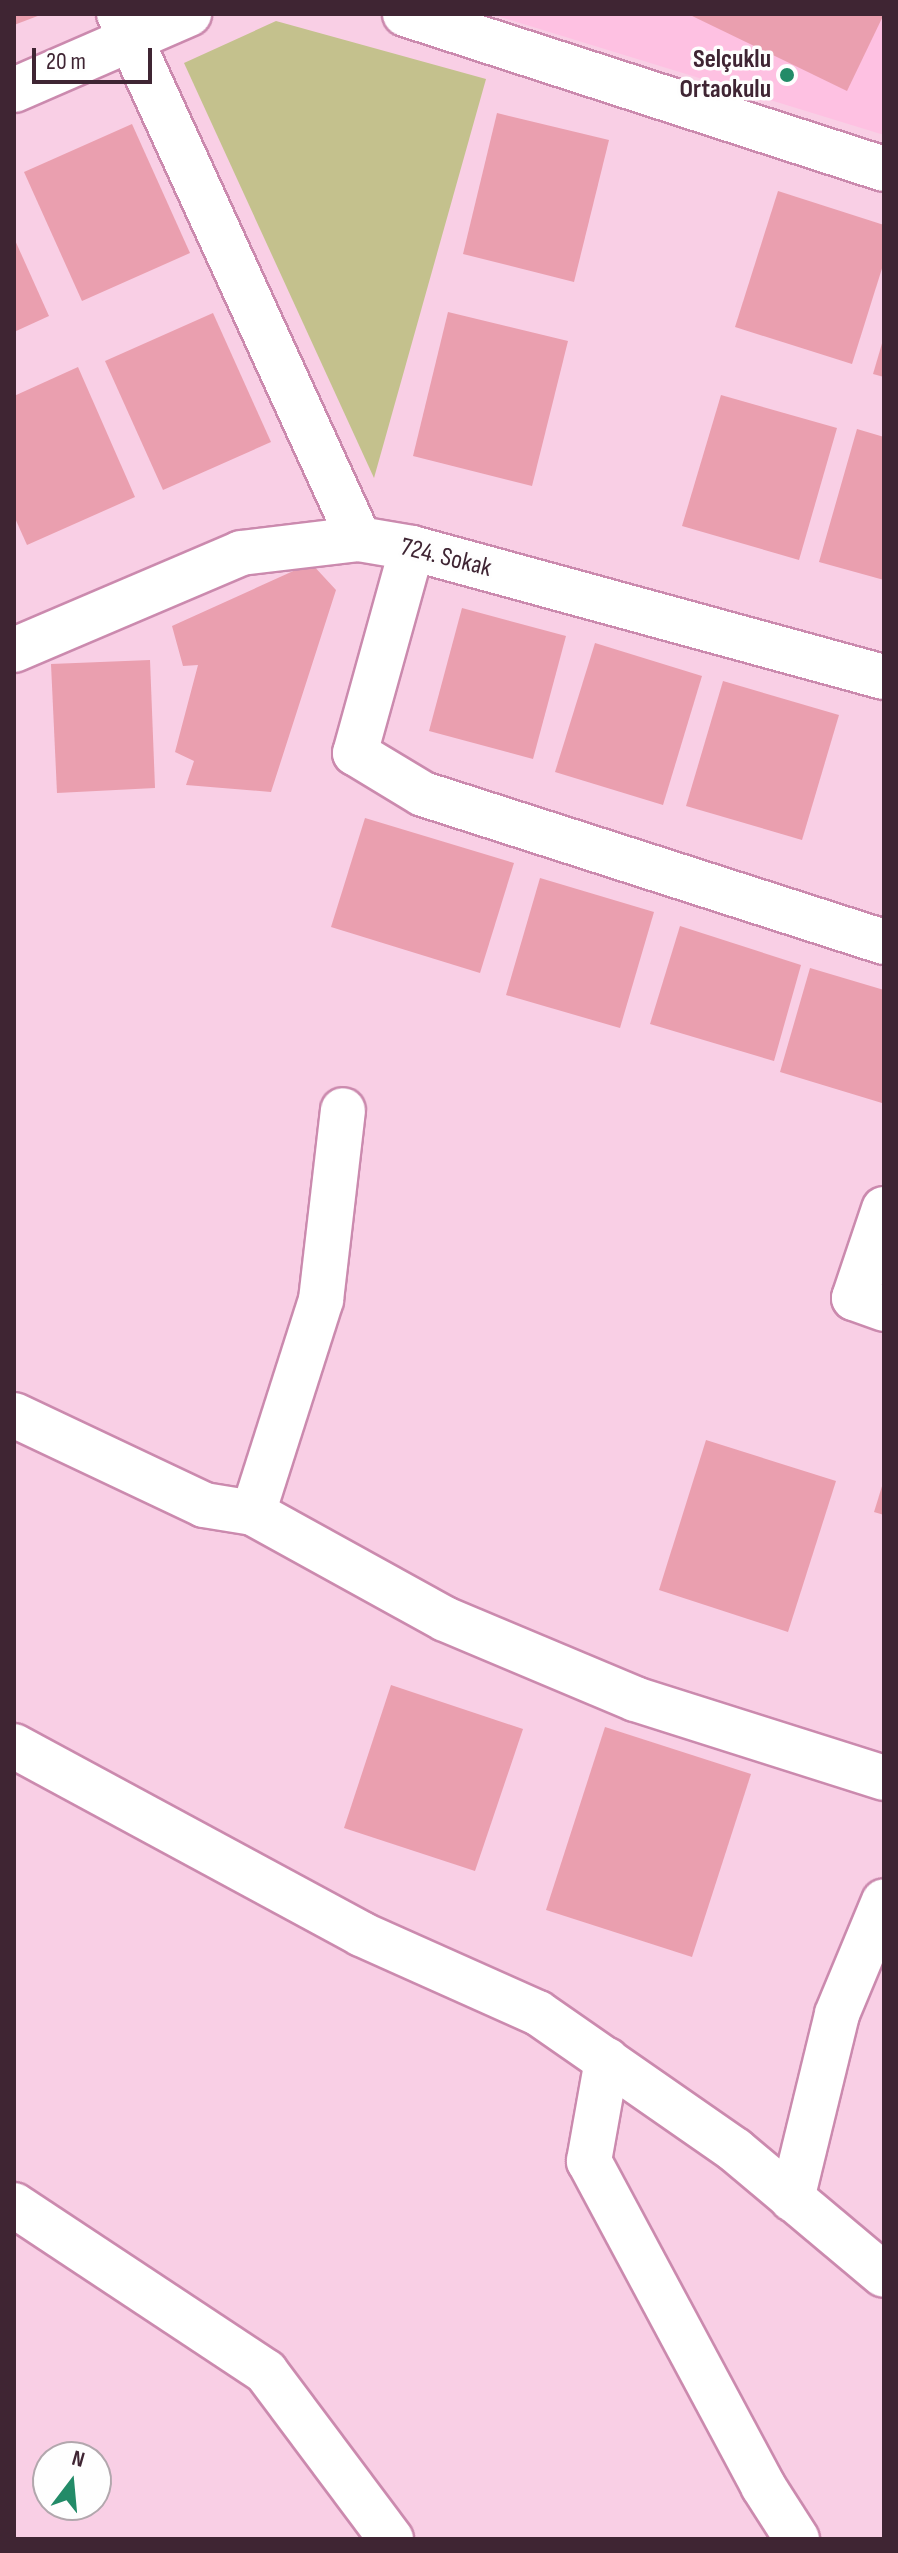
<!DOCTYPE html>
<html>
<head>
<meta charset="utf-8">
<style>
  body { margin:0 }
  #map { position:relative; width:898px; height:2553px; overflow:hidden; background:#f9cfe5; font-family:"Sofia Sans Condensed",sans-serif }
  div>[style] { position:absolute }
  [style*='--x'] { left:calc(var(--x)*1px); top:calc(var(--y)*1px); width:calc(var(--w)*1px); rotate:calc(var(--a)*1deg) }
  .built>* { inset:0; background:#fec1e2 }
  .green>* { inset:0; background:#c4c18d }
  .building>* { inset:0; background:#ea9faf }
  .roads { filter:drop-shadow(2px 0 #cb8aae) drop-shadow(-2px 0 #cb8aae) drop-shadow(0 2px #cb8aae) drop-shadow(0 -2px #cb8aae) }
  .minor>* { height:44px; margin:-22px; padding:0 22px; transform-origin:22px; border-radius:22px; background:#fff }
  .dots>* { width:22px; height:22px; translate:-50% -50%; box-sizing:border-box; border:4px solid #fefefe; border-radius:50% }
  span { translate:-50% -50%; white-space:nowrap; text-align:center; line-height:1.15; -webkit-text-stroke:7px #fefefe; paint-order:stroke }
  .poi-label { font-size:26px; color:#3f2533; font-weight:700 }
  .right { translate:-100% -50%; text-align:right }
  .street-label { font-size:26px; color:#3f2533 }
  .frame { position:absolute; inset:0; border:16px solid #3f2533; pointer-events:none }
  .north { position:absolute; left:32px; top:2441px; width:80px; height:80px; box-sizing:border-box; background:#fefefe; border:2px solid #b2a7ad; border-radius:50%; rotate:16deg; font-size:22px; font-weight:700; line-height:32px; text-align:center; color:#3f2533 }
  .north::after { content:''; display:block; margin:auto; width:28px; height:36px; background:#238b68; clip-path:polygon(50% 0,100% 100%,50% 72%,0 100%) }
  .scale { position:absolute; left:32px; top:48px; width:120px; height:36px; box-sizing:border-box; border:4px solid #3f2533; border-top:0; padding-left:10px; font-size:24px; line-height:28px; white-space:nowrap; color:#3f2533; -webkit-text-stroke:6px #fefefe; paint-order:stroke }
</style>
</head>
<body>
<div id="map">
  <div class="built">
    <div style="clip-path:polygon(493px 14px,884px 14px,884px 135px,494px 15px)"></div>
  </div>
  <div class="green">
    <div style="clip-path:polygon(276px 21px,486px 79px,374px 478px,184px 63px)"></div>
  </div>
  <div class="building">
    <div style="clip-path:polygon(14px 14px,43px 14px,14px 25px)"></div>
    <div style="clip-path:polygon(688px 14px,884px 14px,847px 91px)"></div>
    <div style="clip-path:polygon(497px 113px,609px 140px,574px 282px,463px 254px)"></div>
    <div style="clip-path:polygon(132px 124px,190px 253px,82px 301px,24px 172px)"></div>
    <div style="clip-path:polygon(778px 191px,884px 225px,884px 262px,852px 364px,735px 327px)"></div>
    <div style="clip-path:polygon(14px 238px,49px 316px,14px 332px)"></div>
    <div style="clip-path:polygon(448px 312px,568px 341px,532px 486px,413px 456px)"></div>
    <div style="clip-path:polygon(213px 313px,271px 442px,163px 490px,105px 361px)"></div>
    <div style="clip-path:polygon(883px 340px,884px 340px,884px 377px,873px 374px)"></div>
    <div style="clip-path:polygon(78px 367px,135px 497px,27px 545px,14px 516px,14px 396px)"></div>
    <div style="clip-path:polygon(721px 395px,837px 428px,799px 560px,682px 526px)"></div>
    <div style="clip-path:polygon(857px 429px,884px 437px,884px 580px,819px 562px)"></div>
    <div style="clip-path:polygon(311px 563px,336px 590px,271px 792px,186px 785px,194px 761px,175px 752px,198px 665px,183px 666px,172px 626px)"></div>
    <div style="clip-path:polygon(462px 608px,566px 636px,533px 759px,429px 731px)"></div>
    <div style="clip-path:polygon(595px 643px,702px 676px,663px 805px,555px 772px)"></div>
    <div style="clip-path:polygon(150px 660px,155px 788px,57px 793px,51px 664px)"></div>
    <div style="clip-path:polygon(723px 681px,839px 715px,802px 840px,686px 806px)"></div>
    <div style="clip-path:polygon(365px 818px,514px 863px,480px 973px,331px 927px)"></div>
    <div style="clip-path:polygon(540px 878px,654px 912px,620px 1028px,506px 995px)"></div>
    <div style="clip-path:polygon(680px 926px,801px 965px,774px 1061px,650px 1024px)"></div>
    <div style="clip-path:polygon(810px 968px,884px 990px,882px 1103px,780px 1072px)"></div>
    <div style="clip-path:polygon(706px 1440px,836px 1481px,788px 1632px,659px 1590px)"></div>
    <div style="clip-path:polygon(883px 1483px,884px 1483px,884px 1515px,874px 1512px)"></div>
    <div style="clip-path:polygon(391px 1685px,523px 1729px,475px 1871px,344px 1828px)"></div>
    <div style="clip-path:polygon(605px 1727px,751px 1774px,692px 1957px,546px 1910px)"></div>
  </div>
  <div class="roads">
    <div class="minor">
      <div style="--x:119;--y:14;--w:577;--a:65.43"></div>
      <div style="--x:405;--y:14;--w:503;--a:17.93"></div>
      <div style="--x:14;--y:90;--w:191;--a:-23.5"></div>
      <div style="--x:412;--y:548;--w:213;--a:105.5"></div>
      <div style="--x:355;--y:753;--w:79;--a:31.1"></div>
      <div style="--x:423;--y:794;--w:484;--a:17.8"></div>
      <div style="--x:14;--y:650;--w:247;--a:-23.1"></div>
      <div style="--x:241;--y:553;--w:119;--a:-6.8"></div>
      <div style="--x:359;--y:539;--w:54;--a:9.6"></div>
      <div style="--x:412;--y:548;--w:489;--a:15.3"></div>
      <div style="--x:884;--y:1209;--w:94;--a:108.6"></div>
      <div style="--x:854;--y:1298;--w:32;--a:20"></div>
      <div style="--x:14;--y:1415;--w:210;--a:25.3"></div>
      <div style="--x:204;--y:1505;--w:50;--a:9.3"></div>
      <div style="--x:253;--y:1513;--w:219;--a:28.9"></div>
      <div style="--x:445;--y:1619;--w:206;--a:22.8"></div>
      <div style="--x:635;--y:1699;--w:261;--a:17.6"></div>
      <div style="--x:253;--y:1513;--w:224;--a:-72.3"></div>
      <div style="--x:321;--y:1300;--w:191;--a:-83.4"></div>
      <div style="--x:14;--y:1746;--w:395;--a:28.4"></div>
      <div style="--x:361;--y:1934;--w:194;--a:24.1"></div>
      <div style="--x:538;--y:2013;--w:240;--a:34.8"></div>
      <div style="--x:735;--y:2150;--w:194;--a:40"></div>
      <div style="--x:607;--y:2060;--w:103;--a:100.1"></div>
      <div style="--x:589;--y:2161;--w:369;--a:61.8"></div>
      <div style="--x:763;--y:2486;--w:63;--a:57.3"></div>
      <div style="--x:792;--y:2199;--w:190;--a:-76.3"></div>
      <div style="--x:837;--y:2014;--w:122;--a:-67.4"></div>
      <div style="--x:14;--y:2205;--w:302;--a:33.5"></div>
      <div style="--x:266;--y:2372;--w:209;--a:53.2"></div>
    </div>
  </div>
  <div class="dots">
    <div style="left:787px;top:75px;background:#238b68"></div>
  </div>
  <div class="poi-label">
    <span class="right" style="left:771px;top:75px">Selçuklu<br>Ortaokulu</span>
  </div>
  <div class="street-label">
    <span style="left:446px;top:558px;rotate:14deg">724. Sokak</span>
  </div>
  <div class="frame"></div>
  <div class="north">N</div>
  <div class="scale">20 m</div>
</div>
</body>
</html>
